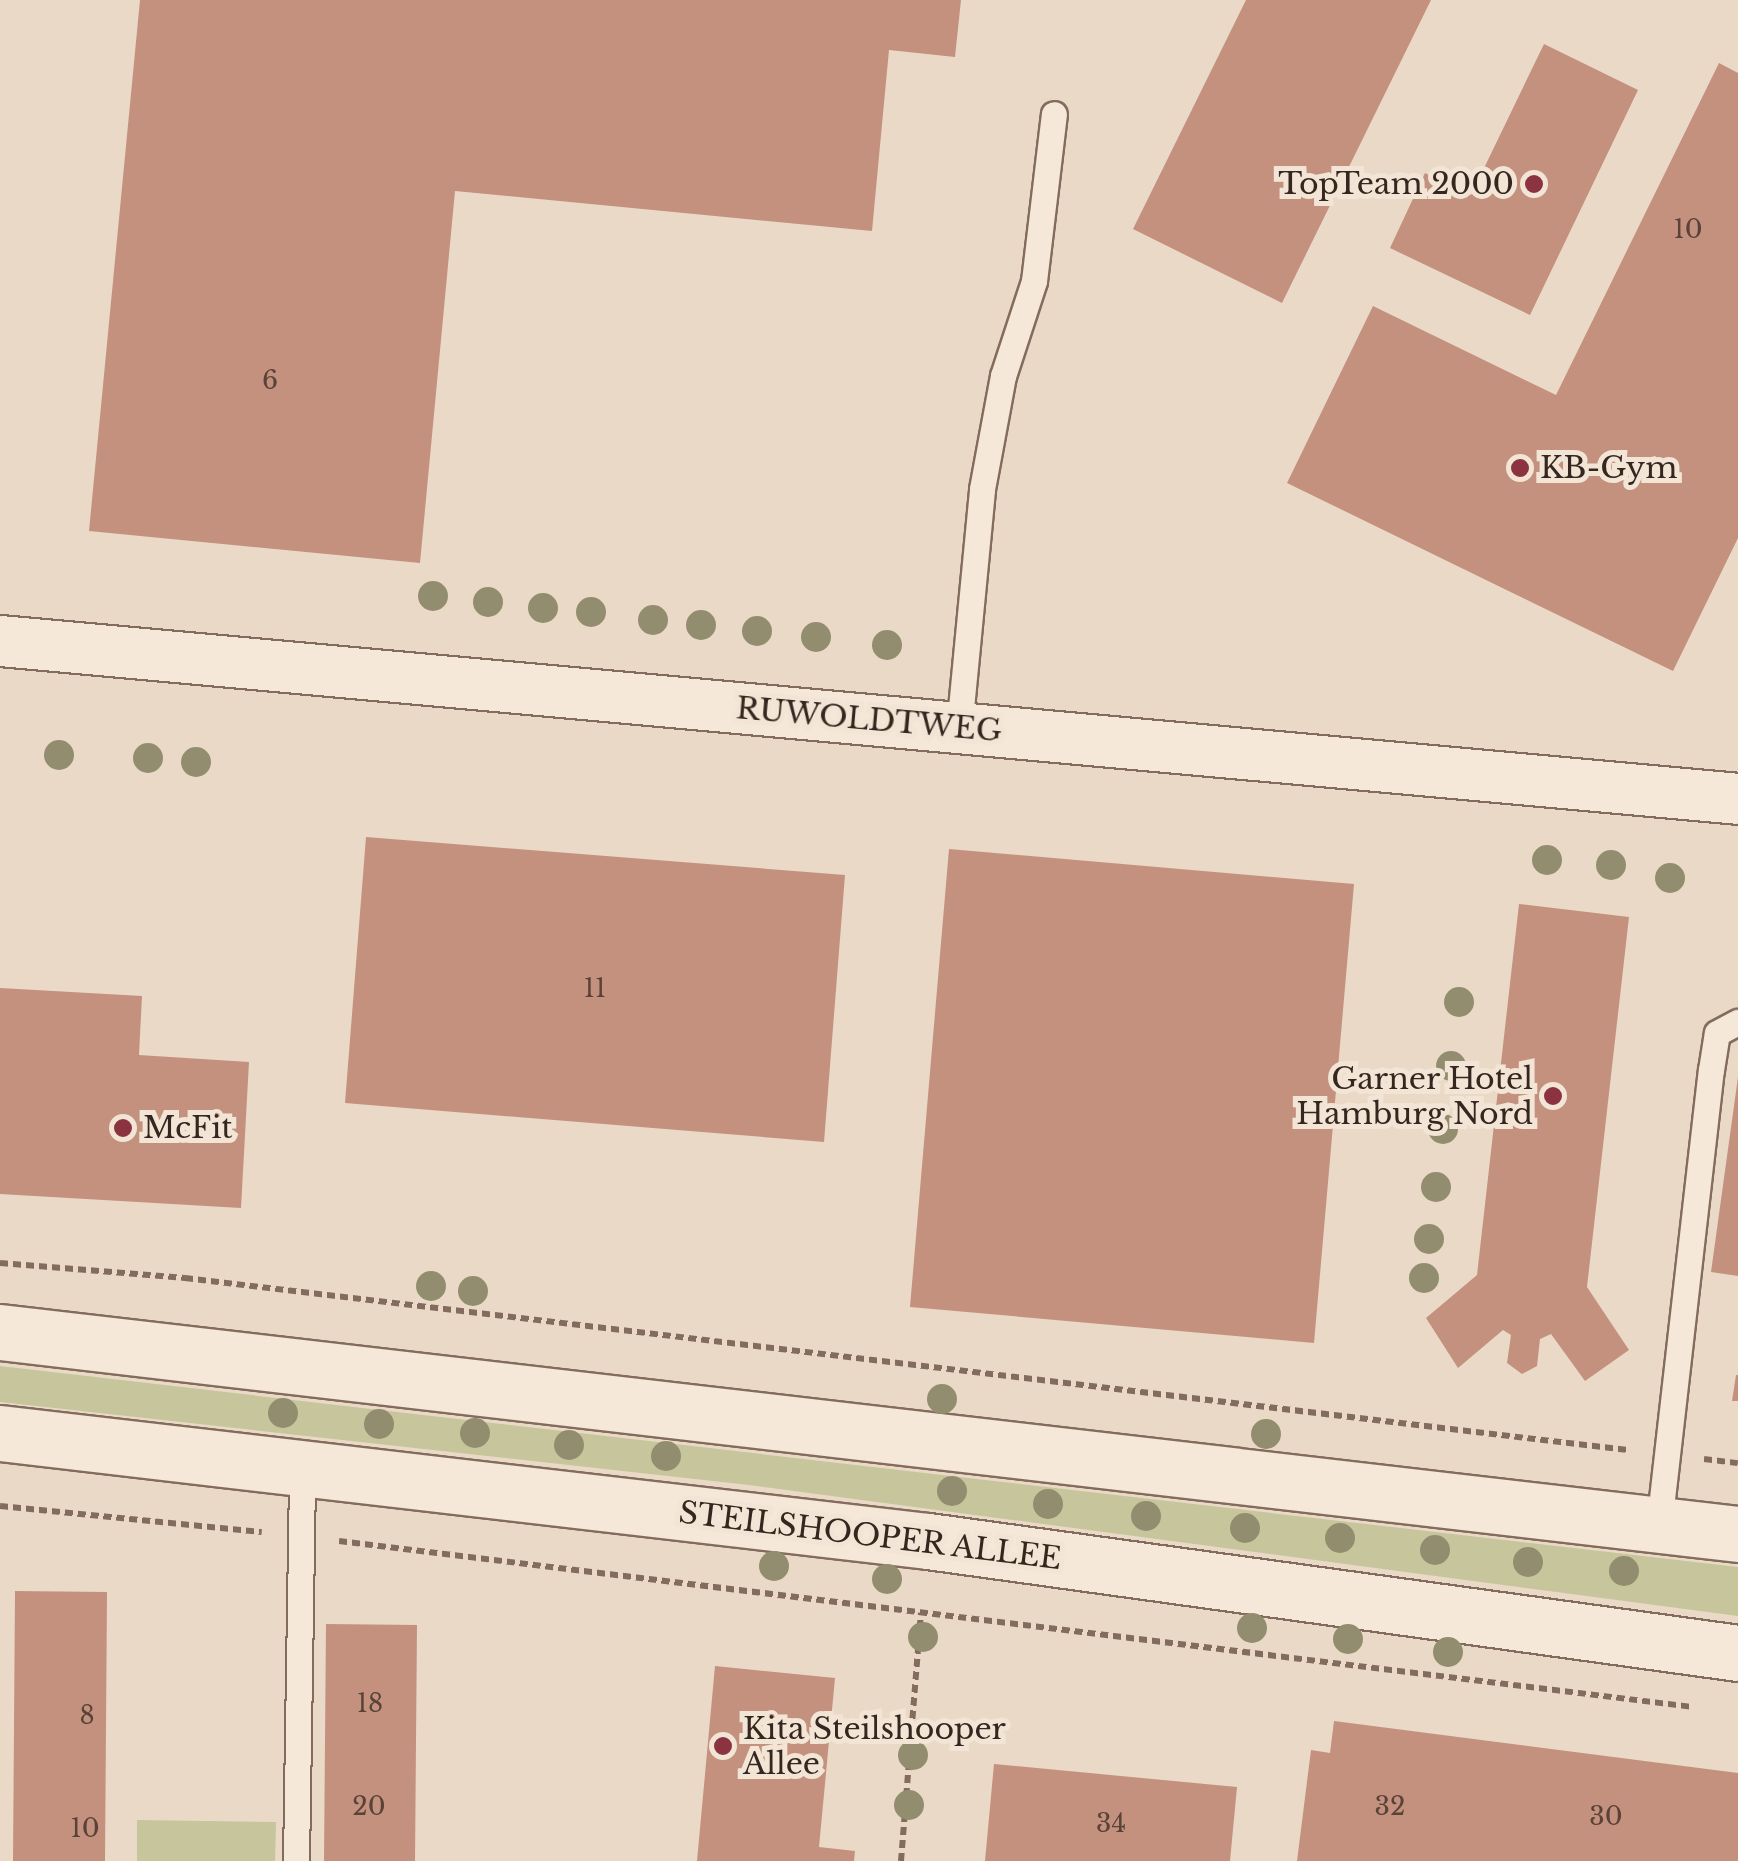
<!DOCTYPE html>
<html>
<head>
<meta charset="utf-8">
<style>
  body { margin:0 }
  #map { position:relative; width:1738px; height:1861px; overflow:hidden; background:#ead9c6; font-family:"Libre Baskerville",serif }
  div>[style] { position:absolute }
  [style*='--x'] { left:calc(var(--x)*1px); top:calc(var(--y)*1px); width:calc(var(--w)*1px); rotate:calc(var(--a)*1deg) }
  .green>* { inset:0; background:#c7c59b }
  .building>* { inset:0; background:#c4917f }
  .path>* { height:6px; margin-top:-3px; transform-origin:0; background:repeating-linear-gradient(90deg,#836c5d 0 8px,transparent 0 13px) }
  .roads { filter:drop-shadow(2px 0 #836c5d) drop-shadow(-2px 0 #836c5d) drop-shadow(0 2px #836c5d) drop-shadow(0 -2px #836c5d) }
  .service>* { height:25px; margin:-12.5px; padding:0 12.5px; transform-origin:12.5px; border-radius:12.5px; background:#f5e8d8 }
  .minor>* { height:50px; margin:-25px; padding:0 25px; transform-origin:25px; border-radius:25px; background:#f5e8d8 }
  .secondary>* { height:55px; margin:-27.5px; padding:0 27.5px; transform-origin:27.5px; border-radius:27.5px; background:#f5e8d8 }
  .trees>* { width:30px; height:30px; margin:-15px; border-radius:50%; background:#938d6f }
  .dots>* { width:28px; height:28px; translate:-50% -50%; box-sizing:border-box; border:5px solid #f2e5d5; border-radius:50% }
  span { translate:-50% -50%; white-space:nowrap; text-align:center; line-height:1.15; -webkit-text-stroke:10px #f2e5d5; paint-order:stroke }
  .number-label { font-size:25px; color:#594238 }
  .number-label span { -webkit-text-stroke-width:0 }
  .poi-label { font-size:30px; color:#352720 }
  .right { translate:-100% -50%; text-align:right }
  .left { translate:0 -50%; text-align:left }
  .street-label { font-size:30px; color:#352720 }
</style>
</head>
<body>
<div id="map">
  <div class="green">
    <div style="clip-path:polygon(0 1366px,1738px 1567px,1738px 1616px,749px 1485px,0 1402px)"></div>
    <div style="clip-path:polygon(137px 1820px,276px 1822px,275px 1861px,137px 1861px)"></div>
  </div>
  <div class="building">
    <div style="clip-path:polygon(140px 0,961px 0,955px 57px,889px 50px,872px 231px,455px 191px,420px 563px,89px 531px)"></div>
    <div style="clip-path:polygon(1246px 0,1431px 0,1282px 303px,1133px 229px)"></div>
    <div style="clip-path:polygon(1544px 44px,1638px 90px,1530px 315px,1390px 248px,1425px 173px,1471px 195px)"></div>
    <div style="clip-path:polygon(1719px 63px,1738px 73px,1738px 538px,1673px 671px,1287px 483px,1373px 306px,1556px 395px)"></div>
    <div style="clip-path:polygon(366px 837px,845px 875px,824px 1142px,345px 1103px)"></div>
    <div style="clip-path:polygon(949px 849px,1354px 884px,1314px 1343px,910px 1307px)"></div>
    <div style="clip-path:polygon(1519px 904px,1629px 917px,1587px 1287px,1629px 1350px,1585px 1381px,1551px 1334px,1540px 1339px,1537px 1366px,1522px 1374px,1507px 1363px,1511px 1335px,1503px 1330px,1458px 1368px,1426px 1318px,1477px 1275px)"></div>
    <div style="clip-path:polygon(0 988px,142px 996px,139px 1055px,249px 1062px,241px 1208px,0 1194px)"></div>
    <div style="clip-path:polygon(1738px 1077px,1738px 1276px,1711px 1272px)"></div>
    <div style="clip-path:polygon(1736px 1375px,1738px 1375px,1738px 1401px,1732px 1401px)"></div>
    <div style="clip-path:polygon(15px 1591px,107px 1592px,105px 1861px,13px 1861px)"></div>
    <div style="clip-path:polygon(326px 1624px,417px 1625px,415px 1861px,324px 1861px)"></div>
    <div style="clip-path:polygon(715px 1666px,835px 1678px,819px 1847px,855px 1851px,854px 1861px,697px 1861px)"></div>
    <div style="clip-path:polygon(1334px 1721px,1738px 1773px,1738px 1861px,1297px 1861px,1311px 1750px,1330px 1753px)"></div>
    <div style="clip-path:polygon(994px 1764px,1237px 1787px,1230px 1861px,985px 1861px)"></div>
  </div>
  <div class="path">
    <div style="--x:0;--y:1263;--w:186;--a:4.6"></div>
    <div style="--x:185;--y:1278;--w:1453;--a:6.8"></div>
    <div style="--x:1704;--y:1459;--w:34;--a:7"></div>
    <div style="--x:0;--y:1506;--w:263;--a:5.7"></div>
    <div style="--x:339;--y:1541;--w:1363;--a:6.99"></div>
    <div style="--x:901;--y:1861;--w:249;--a:-85.4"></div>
  </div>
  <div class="roads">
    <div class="service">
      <div style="--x:959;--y:729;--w:241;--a:-84.5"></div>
      <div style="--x:982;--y:489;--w:115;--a:-79.5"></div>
      <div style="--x:1003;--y:376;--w:100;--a:-71.9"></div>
      <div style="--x:1034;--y:281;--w:168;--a:-83.2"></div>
      <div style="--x:1659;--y:1525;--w:458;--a:-83.5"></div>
      <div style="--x:1711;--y:1070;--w:37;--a:-81"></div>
      <div style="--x:1717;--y:1033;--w:24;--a:-28"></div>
      <div style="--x:296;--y:1861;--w:394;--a:-89.1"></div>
    </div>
    <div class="minor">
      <div style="--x:0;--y:641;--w:1745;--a:5.19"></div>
    </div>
    <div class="secondary">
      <div style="--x:0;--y:1332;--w:1750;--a:6.63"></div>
      <div style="--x:0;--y:1433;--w:934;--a:6.64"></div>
      <div style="--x:928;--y:1541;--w:818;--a:7.87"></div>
    </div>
  </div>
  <div class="trees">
    <div style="left:433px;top:596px"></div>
    <div style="left:488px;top:602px"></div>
    <div style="left:543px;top:608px"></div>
    <div style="left:591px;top:612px"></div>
    <div style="left:653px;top:620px"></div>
    <div style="left:701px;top:625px"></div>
    <div style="left:757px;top:631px"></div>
    <div style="left:816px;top:637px"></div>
    <div style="left:887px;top:645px"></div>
    <div style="left:59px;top:755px"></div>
    <div style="left:148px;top:758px"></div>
    <div style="left:196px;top:762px"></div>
    <div style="left:1547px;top:860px"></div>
    <div style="left:1611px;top:865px"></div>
    <div style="left:1670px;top:878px"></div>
    <div style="left:1459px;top:1002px"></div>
    <div style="left:1451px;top:1066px"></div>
    <div style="left:1443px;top:1129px"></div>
    <div style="left:1436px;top:1187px"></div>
    <div style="left:1429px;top:1239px"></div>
    <div style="left:1424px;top:1278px"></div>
    <div style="left:431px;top:1286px"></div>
    <div style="left:473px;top:1291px"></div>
    <div style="left:942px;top:1399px"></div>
    <div style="left:283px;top:1413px"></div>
    <div style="left:379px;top:1424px"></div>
    <div style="left:475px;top:1433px"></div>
    <div style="left:1266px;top:1434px"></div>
    <div style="left:569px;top:1445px"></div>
    <div style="left:666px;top:1456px"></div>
    <div style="left:952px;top:1491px"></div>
    <div style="left:1048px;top:1504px"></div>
    <div style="left:1146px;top:1516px"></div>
    <div style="left:1245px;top:1528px"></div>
    <div style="left:1340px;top:1538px"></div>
    <div style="left:1435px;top:1550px"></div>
    <div style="left:1528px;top:1562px"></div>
    <div style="left:774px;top:1566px"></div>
    <div style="left:1624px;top:1571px"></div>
    <div style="left:887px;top:1579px"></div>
    <div style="left:1252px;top:1628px"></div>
    <div style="left:923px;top:1637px"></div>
    <div style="left:1348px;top:1639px"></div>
    <div style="left:1448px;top:1652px"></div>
    <div style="left:913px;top:1755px"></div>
    <div style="left:909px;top:1805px"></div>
  </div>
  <div class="dots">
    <div style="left:1534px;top:184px;background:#8c3342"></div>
    <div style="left:1520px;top:468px;background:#8c3342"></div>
    <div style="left:1553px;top:1096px;background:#8c3342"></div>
    <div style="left:123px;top:1128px;background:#8c3342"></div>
    <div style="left:723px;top:1746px;background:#8c3342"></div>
  </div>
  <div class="number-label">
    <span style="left:1688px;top:230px">10</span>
    <span style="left:270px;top:381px">6</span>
    <span style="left:595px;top:989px">11</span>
    <span style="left:370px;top:1704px">18</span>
    <span style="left:87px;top:1716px">8</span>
    <span style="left:369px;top:1807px">20</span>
    <span style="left:1390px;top:1807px">32</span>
    <span style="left:1606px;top:1817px">30</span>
    <span style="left:1111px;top:1824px">34</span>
    <span style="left:85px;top:1829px">10</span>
  </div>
  <div class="poi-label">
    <span class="right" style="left:1514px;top:184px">TopTeam 2000</span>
    <span class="left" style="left:1540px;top:468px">KB-Gym</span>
    <span class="right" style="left:1533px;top:1096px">Garner Hotel<br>Hamburg Nord</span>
    <span class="left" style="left:143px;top:1128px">McFit</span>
    <span class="left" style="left:743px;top:1746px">Kita Steilshooper<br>Allee</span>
  </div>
  <div class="street-label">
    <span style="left:869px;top:720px;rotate:5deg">RUWOLDTWEG</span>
    <span style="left:870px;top:1536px;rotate:7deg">STEILSHOOPER ALLEE</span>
  </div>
</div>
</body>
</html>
